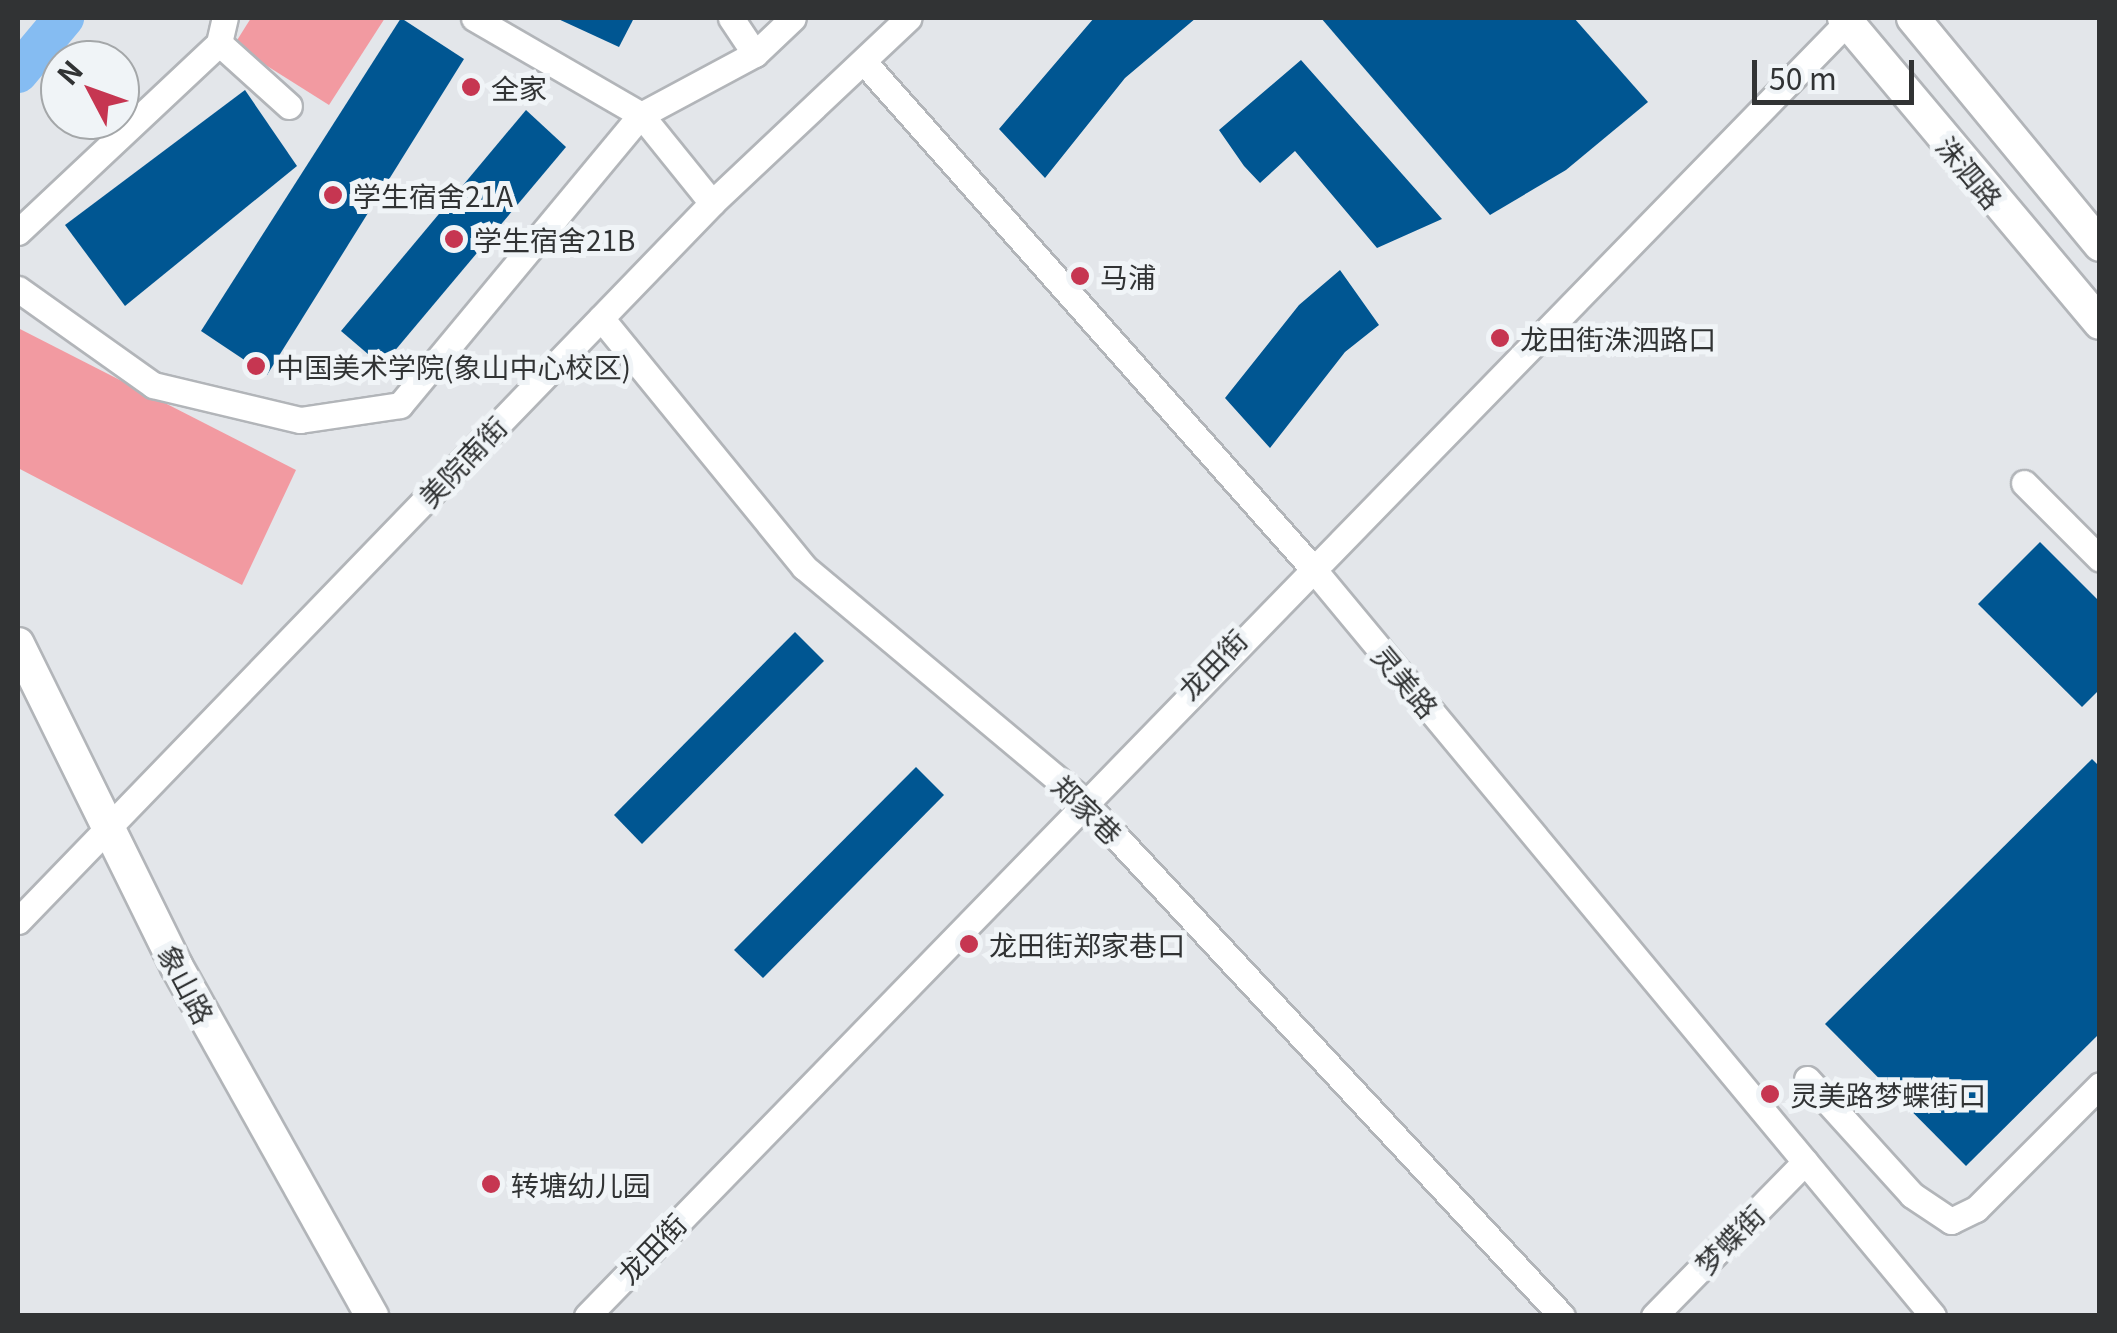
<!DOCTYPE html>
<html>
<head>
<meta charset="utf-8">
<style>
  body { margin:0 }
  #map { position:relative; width:2117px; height:1333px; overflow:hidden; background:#e3e6ea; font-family:Georgia,"Noto Sans SC",serif }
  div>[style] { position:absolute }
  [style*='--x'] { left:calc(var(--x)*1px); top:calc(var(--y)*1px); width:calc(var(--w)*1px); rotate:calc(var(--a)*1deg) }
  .green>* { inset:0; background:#f29aa1 }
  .river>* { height:40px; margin:-20px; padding:0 20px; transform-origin:20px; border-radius:20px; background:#85bcf2 }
  .building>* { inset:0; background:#005692 }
  .roads { filter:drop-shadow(2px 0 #b2b5b9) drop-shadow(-2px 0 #b2b5b9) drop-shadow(0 2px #b2b5b9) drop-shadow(0 -2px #b2b5b9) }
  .minor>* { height:25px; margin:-12.5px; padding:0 12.5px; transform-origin:12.5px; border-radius:12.5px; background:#fff }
  .major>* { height:32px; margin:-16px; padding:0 16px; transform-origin:16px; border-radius:16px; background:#fff }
  .dots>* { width:28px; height:28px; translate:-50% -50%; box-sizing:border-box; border:5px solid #f0f4f7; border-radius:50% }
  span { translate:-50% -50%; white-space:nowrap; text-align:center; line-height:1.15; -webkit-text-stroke:10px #f0f4f7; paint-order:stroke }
  .poi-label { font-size:28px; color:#313334 }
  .left { translate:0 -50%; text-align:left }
  .street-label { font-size:28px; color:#313334 }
  .frame { position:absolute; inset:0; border:20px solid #313334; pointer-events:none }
  .north { position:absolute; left:40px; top:40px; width:100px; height:100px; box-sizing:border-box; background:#f0f4f7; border:2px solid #a4a7a9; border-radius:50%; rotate:311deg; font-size:28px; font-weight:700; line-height:40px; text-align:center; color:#313334 }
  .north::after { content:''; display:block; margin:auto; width:35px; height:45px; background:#c63651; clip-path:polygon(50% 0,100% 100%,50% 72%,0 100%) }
  .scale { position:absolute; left:1752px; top:60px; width:162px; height:45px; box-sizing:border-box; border:5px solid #313334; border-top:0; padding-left:12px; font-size:30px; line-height:35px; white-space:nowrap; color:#313334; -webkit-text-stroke:8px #f0f4f7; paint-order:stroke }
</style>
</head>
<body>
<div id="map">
  <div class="green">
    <div style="clip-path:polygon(251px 18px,385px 18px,329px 105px,234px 45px)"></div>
    <div style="clip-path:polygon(18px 328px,296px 470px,242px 585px,18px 468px)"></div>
  </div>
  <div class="river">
    <div style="--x:18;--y:73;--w:72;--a:-50.1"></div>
  </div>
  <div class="building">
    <div style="clip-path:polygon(401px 18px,464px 59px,267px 375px,201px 331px)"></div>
    <div style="clip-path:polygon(556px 18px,634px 18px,619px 47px)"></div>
    <div style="clip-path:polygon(1094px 18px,1196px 18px,1125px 78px,1045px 178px,999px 129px)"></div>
    <div style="clip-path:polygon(1321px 18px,1574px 18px,1648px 102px,1566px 170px,1490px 215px)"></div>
    <div style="clip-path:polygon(1301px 60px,1442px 219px,1377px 248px,1295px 151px,1260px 183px,1244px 166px,1219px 130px)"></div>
    <div style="clip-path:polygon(245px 90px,297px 166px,125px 306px,65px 225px)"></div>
    <div style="clip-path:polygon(526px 110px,566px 147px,382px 366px,341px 331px)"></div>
    <div style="clip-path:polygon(1340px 270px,1379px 325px,1345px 352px,1270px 448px,1225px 398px,1299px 305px)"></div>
    <div style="clip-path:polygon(2040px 542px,2100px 602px,2100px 689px,2082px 707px,1978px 604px)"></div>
    <div style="clip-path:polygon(795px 632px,824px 661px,642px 844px,614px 815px)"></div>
    <div style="clip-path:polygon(2092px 759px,2100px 767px,2100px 1033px,1966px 1166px,1825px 1024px)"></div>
    <div style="clip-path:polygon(916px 767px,944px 795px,763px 978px,734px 950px)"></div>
  </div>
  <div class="roads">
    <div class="minor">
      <div style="--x:474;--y:18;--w:193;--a:30.1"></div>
      <div style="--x:641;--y:115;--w:113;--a:51.1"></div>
      <div style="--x:731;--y:18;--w:43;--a:56.3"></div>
      <div style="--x:219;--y:43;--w:94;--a:42"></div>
      <div style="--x:863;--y:61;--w:672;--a:48.44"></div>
      <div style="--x:1309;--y:564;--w:977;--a:50.31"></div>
      <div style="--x:18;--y:232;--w:276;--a:-43.2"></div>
      <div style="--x:219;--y:43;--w:26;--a:-77"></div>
      <div style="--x:18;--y:289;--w:166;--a:35.4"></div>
      <div style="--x:153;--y:385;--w:151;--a:13.4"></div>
      <div style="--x:300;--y:420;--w:101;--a:-8.5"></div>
      <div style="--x:400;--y:405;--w:377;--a:-50.3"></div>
      <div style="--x:641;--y:115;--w:129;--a:-28.2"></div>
      <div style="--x:755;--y:54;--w:52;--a:-43.5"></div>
      <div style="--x:601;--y:318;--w:321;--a:50.8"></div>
      <div style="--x:804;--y:567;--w:361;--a:39.9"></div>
      <div style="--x:1081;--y:799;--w:706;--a:47.07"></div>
      <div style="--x:2024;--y:483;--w:107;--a:45"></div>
      <div style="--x:18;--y:921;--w:999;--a:-45.97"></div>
      <div style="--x:712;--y:203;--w:270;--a:-43.3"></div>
      <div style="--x:1807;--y:1079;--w:156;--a:47.8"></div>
      <div style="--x:1912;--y:1195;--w:47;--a:33.7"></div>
      <div style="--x:1951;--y:1221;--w:28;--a:-26"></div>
      <div style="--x:1976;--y:1209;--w:175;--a:-45"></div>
      <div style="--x:587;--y:1316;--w:1812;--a:-45.76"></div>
      <div style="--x:1654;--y:1316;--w:216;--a:-45.6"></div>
    </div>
    <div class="major">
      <div style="--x:1844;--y:18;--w:398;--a:50"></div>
      <div style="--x:1913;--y:18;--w:294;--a:50.5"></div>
      <div style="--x:18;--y:644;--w:360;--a:63.8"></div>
      <div style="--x:177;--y:967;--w:400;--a:60.8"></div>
    </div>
  </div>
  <div class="dots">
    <div style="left:471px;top:87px;background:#c63651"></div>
    <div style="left:333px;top:195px;background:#c63651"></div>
    <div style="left:454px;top:239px;background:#c63651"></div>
    <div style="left:1080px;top:276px;background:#c63651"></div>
    <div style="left:1500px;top:338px;background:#c63651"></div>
    <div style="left:256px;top:366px;background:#c63651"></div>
    <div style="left:969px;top:944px;background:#c63651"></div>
    <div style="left:1770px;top:1094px;background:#c63651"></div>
    <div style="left:491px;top:1184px;background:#c63651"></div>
  </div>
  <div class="poi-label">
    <span class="left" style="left:491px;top:87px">全家</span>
    <span class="left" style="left:353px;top:195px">学生宿舍21A</span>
    <span class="left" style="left:474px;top:239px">学生宿舍21B</span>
    <span class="left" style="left:1100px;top:276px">马浦</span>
    <span class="left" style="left:1520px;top:338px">龙田街洙泗路口</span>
    <span class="left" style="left:276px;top:366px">中国美术学院(象山中心校区)</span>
    <span class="left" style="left:989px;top:944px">龙田街郑家巷口</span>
    <span class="left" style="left:1790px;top:1094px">灵美路梦蝶街口</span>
    <span class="left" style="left:511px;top:1184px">转塘幼儿园</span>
  </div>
  <div class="street-label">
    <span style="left:1970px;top:172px;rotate:50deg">洙泗路</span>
    <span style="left:462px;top:461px;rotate:-46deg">美院南街</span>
    <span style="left:1212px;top:664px;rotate:-46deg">龙田街</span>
    <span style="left:1406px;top:681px;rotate:50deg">灵美路</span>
    <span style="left:1088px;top:809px;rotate:44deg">郑家巷</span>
    <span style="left:187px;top:984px;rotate:62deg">象山路</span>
    <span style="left:1729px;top:1239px;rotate:-45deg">梦蝶街</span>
    <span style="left:651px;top:1248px;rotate:-46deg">龙田街</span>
  </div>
  <div class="frame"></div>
  <div class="north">N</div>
  <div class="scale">50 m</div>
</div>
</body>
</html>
